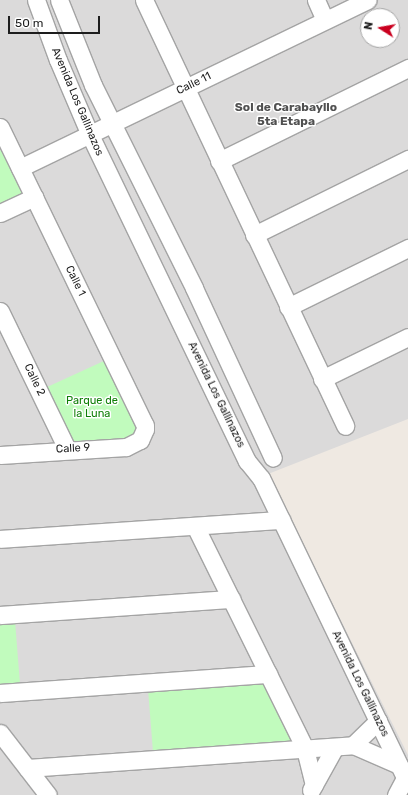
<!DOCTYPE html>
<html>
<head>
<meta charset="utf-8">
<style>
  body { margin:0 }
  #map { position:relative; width:408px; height:795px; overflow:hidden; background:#efe9e2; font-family:Rubik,sans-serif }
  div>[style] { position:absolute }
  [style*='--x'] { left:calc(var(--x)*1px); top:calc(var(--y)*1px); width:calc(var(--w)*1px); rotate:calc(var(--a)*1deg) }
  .residential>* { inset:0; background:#dbdada }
  .park>* { inset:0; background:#c1fbbd }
  .roads { filter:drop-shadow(1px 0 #a4a4a4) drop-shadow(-1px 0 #a4a4a4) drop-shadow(0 1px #a4a4a4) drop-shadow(0 -1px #a4a4a4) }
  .minor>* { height:17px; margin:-8.5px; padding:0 8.5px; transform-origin:8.5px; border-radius:8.5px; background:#fff }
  span { translate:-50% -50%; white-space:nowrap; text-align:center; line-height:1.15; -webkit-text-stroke:3px #fff; paint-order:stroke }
  .street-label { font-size:11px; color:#1d1d1d }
  .park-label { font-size:11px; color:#0f7f07 }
  .neighbourhood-label { font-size:12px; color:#505050; font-weight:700 }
  .north { position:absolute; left:360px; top:8px; width:40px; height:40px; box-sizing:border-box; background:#fff; border:1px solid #a5a5a5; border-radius:50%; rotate:281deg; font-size:11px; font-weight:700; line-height:16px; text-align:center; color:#1d1d1d }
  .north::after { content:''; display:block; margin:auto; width:14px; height:18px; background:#ca001f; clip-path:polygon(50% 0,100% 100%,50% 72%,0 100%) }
  .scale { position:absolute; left:8px; top:16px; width:92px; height:18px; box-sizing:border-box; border:2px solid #1d1d1d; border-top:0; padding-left:5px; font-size:12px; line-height:14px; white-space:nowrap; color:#1d1d1d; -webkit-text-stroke:3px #fff; paint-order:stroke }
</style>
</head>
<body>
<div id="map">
  <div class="residential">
    <div style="clip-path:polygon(evenodd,0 0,408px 0,408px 419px,268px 474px,408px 755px,408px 795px,0 795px,0 0,368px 16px,392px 16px,392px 40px,368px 40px,368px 16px)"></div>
  </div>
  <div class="park">
    <div style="clip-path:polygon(1px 150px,23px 195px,0 206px,0 151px)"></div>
    <div style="clip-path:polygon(106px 360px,137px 429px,133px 437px,123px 440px,71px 443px,45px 388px)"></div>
    <div style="clip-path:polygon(15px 621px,20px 684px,0 686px,0 623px)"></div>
    <div style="clip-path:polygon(264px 681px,293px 742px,153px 752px,148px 689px)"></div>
  </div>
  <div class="roads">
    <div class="minor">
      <div style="--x:36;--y:0;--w:64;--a:69.9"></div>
      <div style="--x:58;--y:60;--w:82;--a:66.9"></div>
      <div style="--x:90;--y:135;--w:362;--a:64.3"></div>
      <div style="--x:247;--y:461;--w:22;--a:51"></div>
      <div style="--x:261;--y:478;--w:339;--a:64.3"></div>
      <div style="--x:59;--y:0;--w:92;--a:68.2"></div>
      <div style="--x:93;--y:85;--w:227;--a:63.5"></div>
      <div style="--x:194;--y:288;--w:187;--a:65.1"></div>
      <div style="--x:144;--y:0;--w:471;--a:64.7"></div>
      <div style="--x:316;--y:0;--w:22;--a:66"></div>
      <div style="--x:0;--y:127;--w:331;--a:64.1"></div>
      <div style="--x:145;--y:425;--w:4;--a:90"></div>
      <div style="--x:145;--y:429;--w:12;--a:114"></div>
      <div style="--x:140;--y:440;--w:16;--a:153"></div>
      <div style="--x:126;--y:447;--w:126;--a:176.4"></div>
      <div style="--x:219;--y:161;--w:211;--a:-26.2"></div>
      <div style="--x:20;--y:168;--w:386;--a:-25.8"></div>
      <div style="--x:0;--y:213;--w:38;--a:-25"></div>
      <div style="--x:254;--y:235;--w:172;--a:-26.3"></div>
      <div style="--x:288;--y:307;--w:134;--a:-26.2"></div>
      <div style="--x:0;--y:311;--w:153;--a:64.1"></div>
      <div style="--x:322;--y:379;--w:96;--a:-26"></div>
      <div style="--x:195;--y:526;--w:249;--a:63.7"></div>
      <div style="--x:305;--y:749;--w:37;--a:76"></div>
      <div style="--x:0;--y:539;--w:282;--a:-3.9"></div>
      <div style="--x:0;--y:615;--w:232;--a:-4"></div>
      <div style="--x:0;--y:693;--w:269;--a:-4.1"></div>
      <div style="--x:0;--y:733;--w:78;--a:52.3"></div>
      <div style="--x:353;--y:745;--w:35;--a:-44"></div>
      <div style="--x:27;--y:768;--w:327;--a:-4"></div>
      <div style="--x:353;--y:745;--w:50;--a:23.5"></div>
      <div style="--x:311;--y:790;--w:49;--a:-60.8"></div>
      <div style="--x:396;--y:795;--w:19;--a:-62"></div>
    </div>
  </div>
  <div class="street-label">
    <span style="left:194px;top:84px;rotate:-26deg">Calle 11</span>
    <span style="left:77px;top:102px;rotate:67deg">Avenida Los Gallinazos</span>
    <span style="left:75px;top:281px;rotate:64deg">Calle 1</span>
    <span style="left:34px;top:380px;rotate:64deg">Calle 2</span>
    <span style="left:216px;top:395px;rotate:64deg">Avenida Los Gallinazos</span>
    <span style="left:73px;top:449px;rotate:-3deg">Calle 9</span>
    <span style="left:360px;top:684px;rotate:64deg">Avenida Los Gallinazos</span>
  </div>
  <div class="park-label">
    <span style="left:92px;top:408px">Parque de<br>la Luna</span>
  </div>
  <div class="neighbourhood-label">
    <span style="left:286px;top:115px">Sol de Carabayllo<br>5ta Etapa</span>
  </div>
  <div class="north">N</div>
  <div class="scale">50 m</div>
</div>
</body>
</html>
